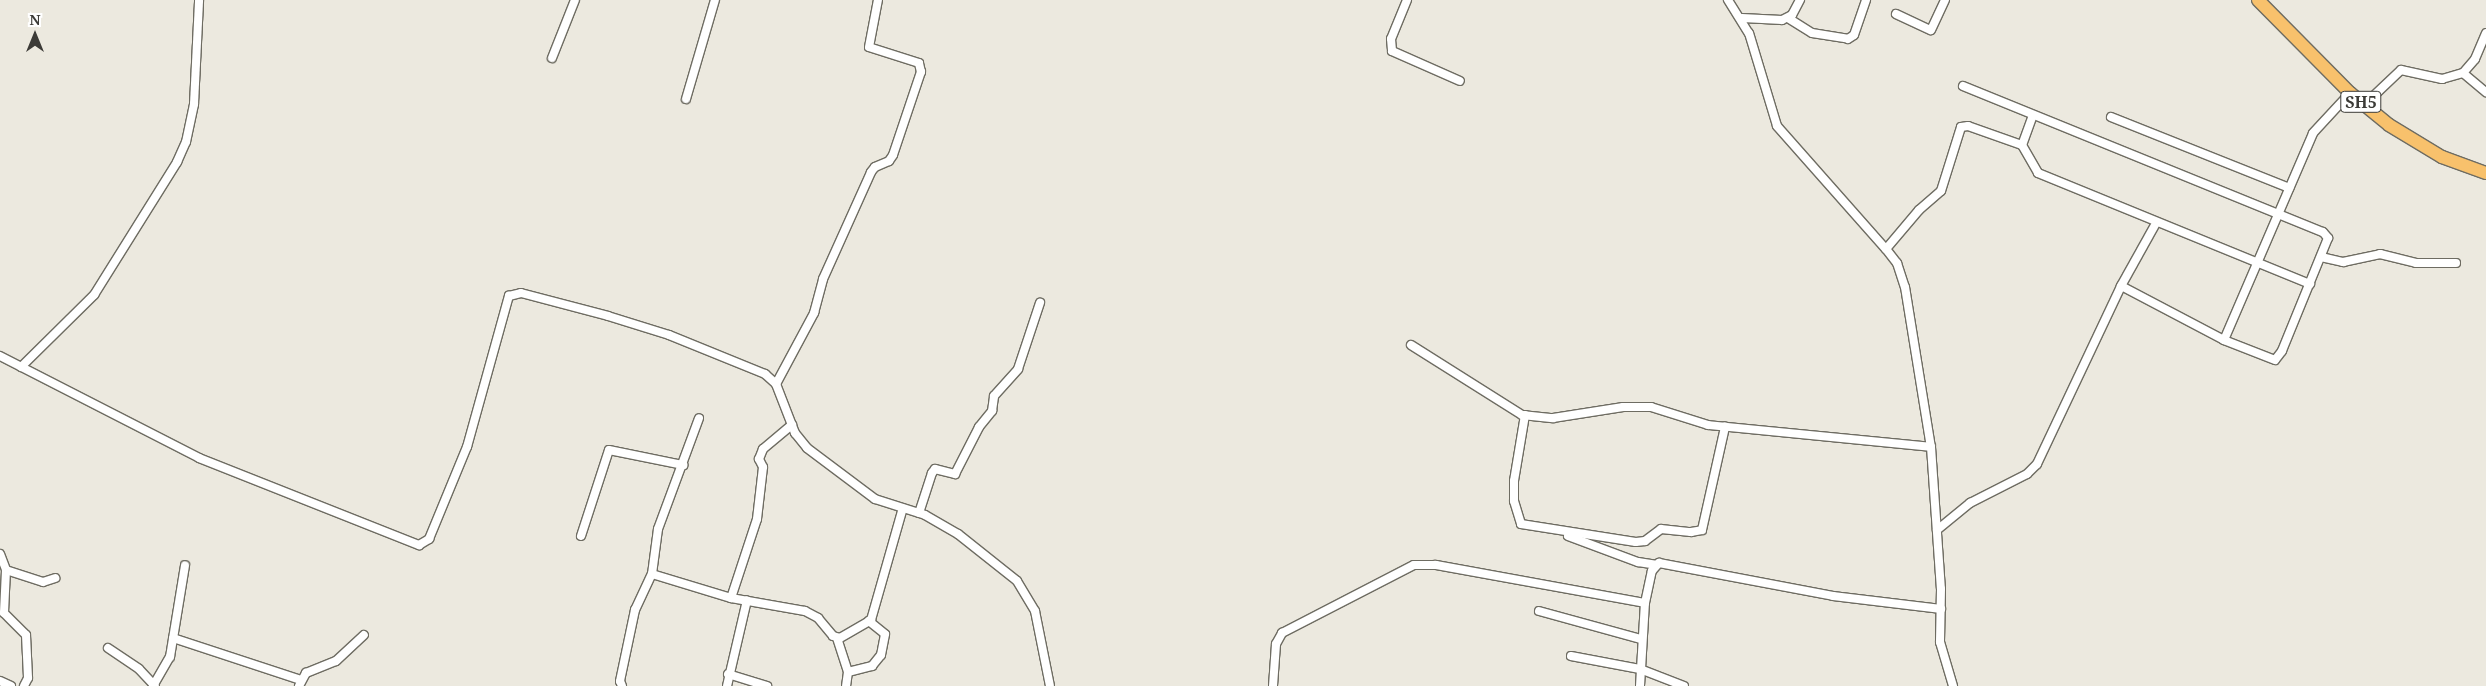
<!DOCTYPE html>
<html>
<head>
<meta charset="utf-8">
<style>
  body { margin:0 }
  #map { position:relative; width:2486px; height:686px; overflow:hidden; background:#ece9df; font-family:"Noto Serif",serif }
  div>[style] { position:absolute }
  [style*='--x'] { left:calc(var(--x)*1px); top:calc(var(--y)*1px); width:calc(var(--w)*1px); rotate:calc(var(--a)*1deg) }
  .roads { filter:drop-shadow(1px 0 #6e6c62) drop-shadow(-1px 0 #6e6c62) drop-shadow(0 1px #6e6c62) drop-shadow(0 -1px #6e6c62) }
  .minor>* { height:8px; margin:-4px; padding:0 4px; transform-origin:4px; border-radius:4px; background:#fff }
  .primary>* { height:12px; margin:-6px; padding:0 6px; transform-origin:6px; border-radius:6px; background:#f8c16c }
  span { translate:-50% -50%; white-space:nowrap; text-align:center; line-height:1.15; -webkit-text-stroke:4.5px #fff; paint-order:stroke }
  .shield-label span { padding:1px 4px; background:#fff; border:1px solid; border-radius:4px; -webkit-text-stroke-width:0 }
  .shield-label { font-size:16px; color:#3c3b37; font-weight:700 }
  .north { position:absolute; left:10px; top:10px; width:50px; height:50px; -webkit-text-stroke:4px #fff; paint-order:stroke; rotate:0deg; font-size:14px; font-weight:700; line-height:20px; text-align:center; color:#3c3b37 }
  .north::after { content:''; display:block; margin:auto; width:18px; height:22px; background:#3c3b37; clip-path:polygon(50% 0,100% 100%,50% 72%,0 100%) }
</style>
</head>
<body>
<div id="map">
  <div class="roads">
    <div class="minor">
      <div style="--x:1407;--y:0;--w:42;--a:112.3"></div>
      <div style="--x:1391;--y:39;--w:12;--a:85"></div>
      <div style="--x:1392;--y:51;--w:74;--a:23.8"></div>
      <div style="--x:1728;--y:0;--w:39;--a:58"></div>
      <div style="--x:1749;--y:33;--w:97;--a:73.2"></div>
      <div style="--x:1777;--y:126;--w:164;--a:48.5"></div>
      <div style="--x:1886;--y:249;--w:18;--a:52"></div>
      <div style="--x:1897;--y:263;--w:25;--a:72"></div>
      <div style="--x:1905;--y:287;--w:162;--a:80.8"></div>
      <div style="--x:1931;--y:447;--w:142;--a:86"></div>
      <div style="--x:1941;--y:589;--w:53;--a:91.1"></div>
      <div style="--x:1940;--y:642;--w:46;--a:73.5"></div>
      <div style="--x:1896;--y:14;--w:38;--a:25"></div>
      <div style="--x:1931;--y:30;--w:33;--a:-65"></div>
      <div style="--x:1742;--y:18;--w:40;--a:2.9"></div>
      <div style="--x:1782;--y:20;--w:11;--a:-27"></div>
      <div style="--x:1792;--y:15;--w:17;--a:-62"></div>
      <div style="--x:1788;--y:18;--w:28;--a:32"></div>
      <div style="--x:1812;--y:33;--w:36;--a:9"></div>
      <div style="--x:1848;--y:39;--w:7;--a:-34"></div>
      <div style="--x:1854;--y:35;--w:37;--a:-71"></div>
      <div style="--x:552;--y:58;--w:62;--a:-68.4"></div>
      <div style="--x:2463;--y:73;--w:30;--a:40"></div>
      <div style="--x:1963;--y:86;--w:388;--a:22.1"></div>
      <div style="--x:2323;--y:232;--w:8;--a:50"></div>
      <div style="--x:2328;--y:238;--w:122;--a:112.2"></div>
      <div style="--x:2282;--y:351;--w:11;--a:128"></div>
      <div style="--x:2275;--y:360;--w:55;--a:-158.6"></div>
      <div style="--x:2224;--y:340;--w:116;--a:-152.3"></div>
      <div style="--x:686;--y:99;--w:103;--a:-73.7"></div>
      <div style="--x:2364;--y:105;--w:51;--a:-43.4"></div>
      <div style="--x:2401;--y:70;--w:42;--a:12.4"></div>
      <div style="--x:2442;--y:79;--w:22;--a:-16"></div>
      <div style="--x:2463;--y:73;--w:18;--a:-49"></div>
      <div style="--x:2475;--y:59;--w:28;--a:-67"></div>
      <div style="--x:2033;--y:115;--w:32;--a:110"></div>
      <div style="--x:2022;--y:145;--w:32;--a:60"></div>
      <div style="--x:2038;--y:173;--w:294;--a:22.2"></div>
      <div style="--x:2111;--y:117;--w:192;--a:21.7"></div>
      <div style="--x:1886;--y:249;--w:51;--a:-49.8"></div>
      <div style="--x:1919;--y:210;--w:29;--a:-41"></div>
      <div style="--x:1941;--y:191;--w:67;--a:-72.6"></div>
      <div style="--x:1961;--y:127;--w:7;--a:-8"></div>
      <div style="--x:1968;--y:126;--w:57;--a:19.4"></div>
      <div style="--x:2321;--y:257;--w:23;--a:13"></div>
      <div style="--x:2343;--y:262;--w:38;--a:-12"></div>
      <div style="--x:2380;--y:254;--w:37;--a:14"></div>
      <div style="--x:2416;--y:263;--w:40;--a:0"></div>
      <div style="--x:2224;--y:340;--w:225;--a:-66.7"></div>
      <div style="--x:2313;--y:133;--w:54;--a:-47.2"></div>
      <div style="--x:1411;--y:345;--w:131;--a:32.2"></div>
      <div style="--x:1522;--y:415;--w:31;--a:6"></div>
      <div style="--x:1553;--y:418;--w:71;--a:-8.9"></div>
      <div style="--x:1623;--y:407;--w:28;--a:0"></div>
      <div style="--x:1651;--y:407;--w:60;--a:17.5"></div>
      <div style="--x:1708;--y:425;--w:224;--a:5.6"></div>
      <div style="--x:0;--y:356;--w:224;--a:27.1"></div>
      <div style="--x:199;--y:458;--w:237;--a:21.6"></div>
      <div style="--x:419;--y:545;--w:12;--a:-31"></div>
      <div style="--x:429;--y:539;--w:100;--a:-67.6"></div>
      <div style="--x:467;--y:447;--w:157;--a:-74.5"></div>
      <div style="--x:509;--y:296;--w:12;--a:-14"></div>
      <div style="--x:521;--y:293;--w:90;--a:14.8"></div>
      <div style="--x:608;--y:316;--w:64;--a:17.3"></div>
      <div style="--x:669;--y:335;--w:104;--a:22.1"></div>
      <div style="--x:765;--y:374;--w:15;--a:42"></div>
      <div style="--x:776;--y:384;--w:53;--a:68.8"></div>
      <div style="--x:795;--y:433;--w:19;--a:51"></div>
      <div style="--x:807;--y:448;--w:85;--a:36.9"></div>
      <div style="--x:875;--y:499;--w:52;--a:17.7"></div>
      <div style="--x:925;--y:515;--w:38;--a:30"></div>
      <div style="--x:958;--y:534;--w:75;--a:38.5"></div>
      <div style="--x:1017;--y:581;--w:35;--a:59"></div>
      <div style="--x:1035;--y:611;--w:76;--a:78.7"></div>
      <div style="--x:21;--y:367;--w:103;--a:-44.6"></div>
      <div style="--x:94;--y:295;--w:157;--a:-58"></div>
      <div style="--x:177;--y:162;--w:22;--a:-66"></div>
      <div style="--x:186;--y:142;--w:39;--a:-78"></div>
      <div style="--x:194;--y:104;--w:104;--a:-87.2"></div>
      <div style="--x:776;--y:384;--w:81;--a:-61.8"></div>
      <div style="--x:814;--y:313;--w:35;--a:-75"></div>
      <div style="--x:823;--y:279;--w:117;--a:-65.8"></div>
      <div style="--x:871;--y:172;--w:6;--a:-51"></div>
      <div style="--x:875;--y:167;--w:15;--a:-23"></div>
      <div style="--x:889;--y:161;--w:7;--a:-56"></div>
      <div style="--x:893;--y:155;--w:88;--a:-71.4"></div>
      <div style="--x:921;--y:72;--w:9;--a:-103"></div>
      <div style="--x:919;--y:63;--w:52;--a:-162.3"></div>
      <div style="--x:869;--y:47;--w:48;--a:-79.2"></div>
      <div style="--x:1525;--y:415;--w:67;--a:99.5"></div>
      <div style="--x:1514;--y:481;--w:20;--a:90"></div>
      <div style="--x:1514;--y:501;--w:24;--a:73"></div>
      <div style="--x:1521;--y:524;--w:116;--a:8.9"></div>
      <div style="--x:1636;--y:542;--w:9;--a:-6"></div>
      <div style="--x:1645;--y:541;--w:20;--a:-37"></div>
      <div style="--x:1661;--y:529;--w:30;--a:6"></div>
      <div style="--x:1691;--y:532;--w:11;--a:-10"></div>
      <div style="--x:1702;--y:530;--w:106;--a:-77.4"></div>
      <div style="--x:919;--y:513;--w:42;--a:-72"></div>
      <div style="--x:932;--y:473;--w:5;--a:-53"></div>
      <div style="--x:935;--y:469;--w:21;--a:14"></div>
      <div style="--x:955;--y:474;--w:53;--a:-62.9"></div>
      <div style="--x:979;--y:427;--w:21;--a:-51"></div>
      <div style="--x:992;--y:411;--w:15;--a:-82"></div>
      <div style="--x:994;--y:396;--w:36;--a:-48"></div>
      <div style="--x:1018;--y:369;--w:70;--a:-71.6"></div>
      <div style="--x:1937;--y:530;--w:43;--a:-39.3"></div>
      <div style="--x:1970;--y:503;--w:64;--a:-27"></div>
      <div style="--x:2027;--y:474;--w:14;--a:-45"></div>
      <div style="--x:2037;--y:464;--w:197;--a:-64.7"></div>
      <div style="--x:2121;--y:286;--w:72;--a:-60.9"></div>
      <div style="--x:581;--y:536;--w:90;--a:-72"></div>
      <div style="--x:609;--y:450;--w:76;--a:11.5"></div>
      <div style="--x:1568;--y:536;--w:75;--a:20.4"></div>
      <div style="--x:1638;--y:562;--w:18;--a:9"></div>
      <div style="--x:0;--y:554;--w:17;--a:69"></div>
      <div style="--x:6;--y:570;--w:43;--a:92.7"></div>
      <div style="--x:4;--y:613;--w:31;--a:45"></div>
      <div style="--x:26;--y:635;--w:43;--a:87.3"></div>
      <div style="--x:28;--y:678;--w:9;--a:117"></div>
      <div style="--x:6;--y:570;--w:39;--a:18"></div>
      <div style="--x:43;--y:582;--w:13;--a:-18"></div>
      <div style="--x:652;--y:574;--w:83;--a:16.9"></div>
      <div style="--x:731;--y:598;--w:75;--a:10"></div>
      <div style="--x:805;--y:611;--w:15;--a:28"></div>
      <div style="--x:818;--y:618;--w:23;--a:50"></div>
      <div style="--x:833;--y:636;--w:7;--a:16"></div>
      <div style="--x:840;--y:638;--w:36;--a:-30"></div>
      <div style="--x:871;--y:620;--w:116;--a:-74.1"></div>
      <div style="--x:731;--y:598;--w:83;--a:-71.8"></div>
      <div style="--x:757;--y:519;--w:52;--a:-83.4"></div>
      <div style="--x:763;--y:467;--w:9;--a:-117"></div>
      <div style="--x:759;--y:459;--w:11;--a:-68"></div>
      <div style="--x:763;--y:449;--w:38;--a:-40"></div>
      <div style="--x:1539;--y:611;--w:106;--a:15.4"></div>
      <div style="--x:173;--y:638;--w:135;--a:18.2"></div>
      <div style="--x:837;--y:638;--w:36;--a:72"></div>
      <div style="--x:848;--y:672;--w:14;--a:98"></div>
      <div style="--x:108;--y:648;--w:37;--a:34"></div>
      <div style="--x:139;--y:669;--w:23;--a:47"></div>
      <div style="--x:1571;--y:656;--w:70;--a:10.7"></div>
      <div style="--x:1640;--y:669;--w:47;--a:21.1"></div>
      <div style="--x:848;--y:672;--w:25;--a:-14"></div>
      <div style="--x:872;--y:666;--w:14;--a:-51"></div>
      <div style="--x:881;--y:655;--w:21;--a:-79"></div>
      <div style="--x:885;--y:634;--w:21;--a:-141"></div>
      <div style="--x:728;--y:674;--w:41;--a:17.1"></div>
      <div style="--x:0;--y:681;--w:12;--a:24"></div>
      <div style="--x:153;--y:686;--w:34;--a:-60"></div>
      <div style="--x:170;--y:657;--w:93;--a:-80.7"></div>
      <div style="--x:299;--y:686;--w:15;--a:-62"></div>
      <div style="--x:306;--y:673;--w:32;--a:-22"></div>
      <div style="--x:336;--y:661;--w:38;--a:-43"></div>
      <div style="--x:622;--y:686;--w:5;--a:-112"></div>
      <div style="--x:620;--y:681;--w:73;--a:-78.1"></div>
      <div style="--x:635;--y:610;--w:40;--a:-65"></div>
      <div style="--x:652;--y:574;--w:45;--a:-82.4"></div>
      <div style="--x:658;--y:529;--w:118;--a:-69.7"></div>
      <div style="--x:727;--y:686;--w:88;--a:-76.9"></div>
      <div style="--x:1273;--y:686;--w:42;--a:-85.9"></div>
      <div style="--x:1276;--y:644;--w:13;--a:-61"></div>
      <div style="--x:1282;--y:633;--w:148;--a:-27.3"></div>
      <div style="--x:1414;--y:565;--w:22;--a:0"></div>
      <div style="--x:1436;--y:565;--w:212;--a:10.3"></div>
      <div style="--x:1640;--y:686;--w:83;--a:-86.6"></div>
      <div style="--x:1645;--y:603;--w:33;--a:-78"></div>
      <div style="--x:1652;--y:571;--w:11;--a:-49"></div>
      <div style="--x:1659;--y:563;--w:177;--a:10.7"></div>
      <div style="--x:1833;--y:596;--w:109;--a:6.9"></div>
    </div>
    <div class="primary">
      <div style="--x:2258;--y:0;--w:131;--a:45.3"></div>
      <div style="--x:2350;--y:93;--w:50;--a:39.4"></div>
      <div style="--x:2389;--y:125;--w:62;--a:31.1"></div>
      <div style="--x:2442;--y:157;--w:47;--a:20"></div>
    </div>
  </div>
  <div class="shield-label">
    <span style="left:2361px;top:102px">SH5</span>
  </div>
  <div class="north">N</div>
</div>
</body>
</html>
